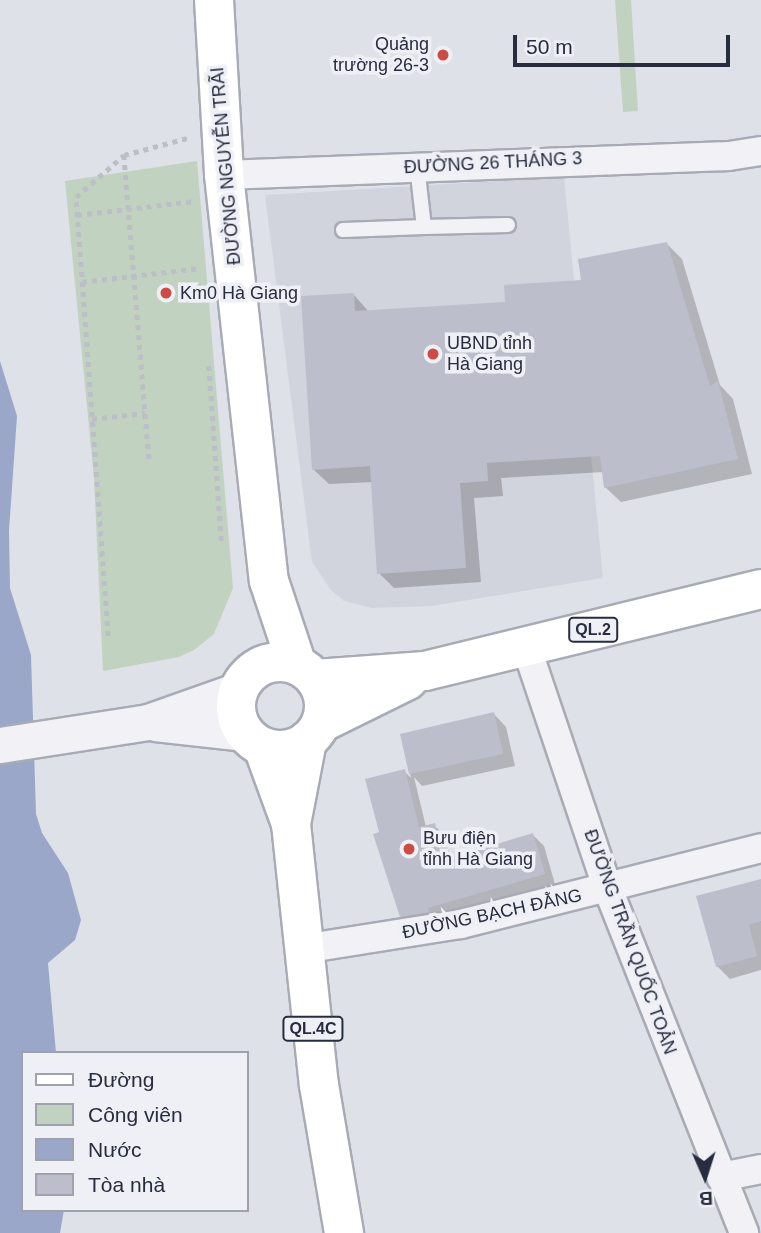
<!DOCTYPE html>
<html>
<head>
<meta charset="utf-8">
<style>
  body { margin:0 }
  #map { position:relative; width:761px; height:1233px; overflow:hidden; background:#dfe1e8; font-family:Arial,sans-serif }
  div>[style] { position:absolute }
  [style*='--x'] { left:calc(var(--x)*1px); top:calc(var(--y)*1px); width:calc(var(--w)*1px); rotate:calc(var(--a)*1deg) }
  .built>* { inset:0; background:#d1d3dd }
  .green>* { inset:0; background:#c1d2c0 }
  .water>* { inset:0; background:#9aa7c8 }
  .shadow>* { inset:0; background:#0003 }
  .building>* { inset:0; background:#bcbfcb }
  .path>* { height:4.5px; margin-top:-2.25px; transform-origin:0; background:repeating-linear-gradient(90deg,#bdbfc6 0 5px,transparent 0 10px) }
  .roads { filter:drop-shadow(2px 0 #a8abb5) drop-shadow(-2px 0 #a8abb5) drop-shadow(0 2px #a8abb5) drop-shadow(0 -2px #a8abb5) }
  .service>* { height:14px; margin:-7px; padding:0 7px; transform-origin:7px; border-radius:7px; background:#f2f2f6 }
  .minor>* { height:28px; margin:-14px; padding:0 14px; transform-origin:14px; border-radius:14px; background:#f2f2f6 }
  .tertiary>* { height:35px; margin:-17.5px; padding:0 17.5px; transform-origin:17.5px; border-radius:17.5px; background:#f2f2f6 }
  .primary>* { height:38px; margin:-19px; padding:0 19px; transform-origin:19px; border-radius:19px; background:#fff }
  .primary>.ring { margin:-19px; padding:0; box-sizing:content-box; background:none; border:38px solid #fff; border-radius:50% }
  .trunk>* { height:38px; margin:-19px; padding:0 19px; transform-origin:19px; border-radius:19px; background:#fff }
  .dots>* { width:19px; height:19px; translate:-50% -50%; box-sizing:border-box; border:4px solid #eef0f6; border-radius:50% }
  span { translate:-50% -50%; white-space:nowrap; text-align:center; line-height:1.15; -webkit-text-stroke:7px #eef0f6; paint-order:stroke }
  .shield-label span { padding:2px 5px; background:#eef0f6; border:2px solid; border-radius:5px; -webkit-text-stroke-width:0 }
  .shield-label { font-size:16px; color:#282c3f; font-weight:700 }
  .poi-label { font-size:18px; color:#282c3f }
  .right { translate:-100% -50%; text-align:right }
  .left { translate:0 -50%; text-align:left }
  .street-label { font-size:18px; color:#282c3f }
  .legend { position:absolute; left:21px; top:1051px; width:228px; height:161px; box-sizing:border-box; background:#eef0f6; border:2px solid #9fa2ad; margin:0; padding:9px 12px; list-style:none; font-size:21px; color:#282c3f }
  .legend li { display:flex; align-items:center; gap:14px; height:35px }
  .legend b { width:35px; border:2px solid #9fa2ad }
  .north { position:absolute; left:670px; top:1142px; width:70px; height:70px; -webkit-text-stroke:5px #eef0f6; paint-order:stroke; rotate:177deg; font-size:19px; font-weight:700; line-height:28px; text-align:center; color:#282c3f }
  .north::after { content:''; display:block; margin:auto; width:24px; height:32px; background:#282c3f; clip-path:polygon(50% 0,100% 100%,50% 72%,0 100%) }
  .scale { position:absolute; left:513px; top:35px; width:217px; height:32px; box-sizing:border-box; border:4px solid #282c3f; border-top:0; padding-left:9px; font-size:21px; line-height:24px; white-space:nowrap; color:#282c3f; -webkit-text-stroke:5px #eef0f6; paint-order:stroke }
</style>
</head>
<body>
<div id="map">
  <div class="built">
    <div style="clip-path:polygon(564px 177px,603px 578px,431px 606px,372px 608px,344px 601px,331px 590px,312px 562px,265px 195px)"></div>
  </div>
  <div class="green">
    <div style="clip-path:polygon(615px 0,631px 0,638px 111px,623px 112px)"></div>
    <div style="clip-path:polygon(197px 161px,233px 588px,214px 634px,194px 650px,179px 657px,103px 671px,94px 478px,65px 181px)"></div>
  </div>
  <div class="water">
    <div style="clip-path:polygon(0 361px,17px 416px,9px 531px,10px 588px,31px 655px,36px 814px,42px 833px,68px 873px,81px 920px,75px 940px,48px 963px,56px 1053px,23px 1053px,23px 1210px,64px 1210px,60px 1233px,0 1233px)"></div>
  </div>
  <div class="shadow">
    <div style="clip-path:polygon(667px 244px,682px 259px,720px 385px,733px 399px,752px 474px,621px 502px,605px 487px,604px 472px,501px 478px,503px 496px,474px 498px,481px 582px,394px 588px,379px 573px,373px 482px,329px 484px,313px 469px,354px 295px,369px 312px,507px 304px,583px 282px)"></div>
    <div style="clip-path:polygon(494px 714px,506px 727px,515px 766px,422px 786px,414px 777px,426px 827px,434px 825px,445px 836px,451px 860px,533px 835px,544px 846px,555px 884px,412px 927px,401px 916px,381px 834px,404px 771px,411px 778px,402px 735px)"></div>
    <div style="clip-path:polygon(761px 881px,761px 970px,730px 979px,717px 966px)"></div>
  </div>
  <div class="building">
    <div style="clip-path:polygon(667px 242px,710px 386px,718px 381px,738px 459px,604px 488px,600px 456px,487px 463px,488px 481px,460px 483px,466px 568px,377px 574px,370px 466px,312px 470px,301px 296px,354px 293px,355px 311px,505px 302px,504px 285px,581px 280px,578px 259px)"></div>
    <div style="clip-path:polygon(494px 712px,503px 754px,409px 774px,400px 734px)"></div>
    <div style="clip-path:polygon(405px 769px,419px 827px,435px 823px,444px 860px,533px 833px,545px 874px,428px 908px,429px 912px,400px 917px,373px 834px,379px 832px,365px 779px)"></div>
    <div style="clip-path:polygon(761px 879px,761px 921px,749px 925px,757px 956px,716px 967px,696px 896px)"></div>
  </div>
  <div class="path">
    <div style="--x:124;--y:155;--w:307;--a:85.3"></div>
    <div style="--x:77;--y:215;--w:118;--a:-6.8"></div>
    <div style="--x:82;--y:282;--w:119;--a:-6.8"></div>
    <div style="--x:209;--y:366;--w:180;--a:85.9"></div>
    <div style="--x:92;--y:419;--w:53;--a:-6.5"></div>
    <div style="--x:108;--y:636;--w:440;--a:-94.2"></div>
    <div style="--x:76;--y:197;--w:64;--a:-41.2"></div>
    <div style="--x:124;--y:155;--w:69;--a:-15"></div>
  </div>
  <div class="roads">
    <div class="service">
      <div style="--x:417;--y:166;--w:61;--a:83.5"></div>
      <div style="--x:424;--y:227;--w:84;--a:-1.4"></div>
      <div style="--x:343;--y:230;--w:81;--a:-2.1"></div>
    </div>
    <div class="minor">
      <div style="--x:224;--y:175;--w:505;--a:-2.15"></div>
      <div style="--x:729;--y:156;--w:32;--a:-9"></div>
      <div style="--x:526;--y:646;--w:256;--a:71.4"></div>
      <div style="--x:608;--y:889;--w:370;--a:68.4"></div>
      <div style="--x:303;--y:949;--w:160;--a:-9"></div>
      <div style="--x:461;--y:924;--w:309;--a:-14.2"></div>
      <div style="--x:721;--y:1177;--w:41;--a:-11.3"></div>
    </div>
    <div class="tertiary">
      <div style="--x:155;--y:723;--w:91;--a:6.3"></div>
      <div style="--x:0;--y:745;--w:150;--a:-8.8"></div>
      <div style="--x:148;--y:722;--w:96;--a:-19.4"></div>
    </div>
    <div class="primary">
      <div style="--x:214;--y:0;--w:175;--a:86.7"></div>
      <div style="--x:224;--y:175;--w:408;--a:83.7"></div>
      <div style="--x:269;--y:581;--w:89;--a:71.6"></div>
      <div class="ring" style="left:236px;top:662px;width:50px;height:50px"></div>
      <div style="--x:315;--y:679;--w:110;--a:-4.2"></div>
      <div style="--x:425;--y:671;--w:346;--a:-13.7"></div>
      <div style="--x:321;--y:723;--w:97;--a:-26.3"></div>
    </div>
    <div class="trunk">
      <div style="--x:263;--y:747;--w:82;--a:70"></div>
      <div style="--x:291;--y:824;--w:262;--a:83.9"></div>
      <div style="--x:319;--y:1085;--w:150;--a:80.4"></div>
      <div style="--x:291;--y:824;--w:85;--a:-79.1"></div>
    </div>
  </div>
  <div class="dots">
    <div style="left:443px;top:55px;background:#cc4c45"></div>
    <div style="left:166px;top:293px;background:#cc4c45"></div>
    <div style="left:433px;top:354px;background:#cc4c45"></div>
    <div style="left:409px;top:849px;background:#cc4c45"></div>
  </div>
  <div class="shield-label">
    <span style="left:593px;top:630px">QL.2</span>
    <span style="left:313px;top:1029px">QL.4C</span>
  </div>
  <div class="poi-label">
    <span class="right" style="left:429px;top:55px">Quảng<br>trường 26-3</span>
    <span class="left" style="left:180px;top:293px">Km0 Hà Giang</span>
    <span class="left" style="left:447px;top:354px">UBND tỉnh<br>Hà Giang</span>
    <span class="left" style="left:423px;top:849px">Bưu điện<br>tỉnh Hà Giang</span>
  </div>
  <div class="street-label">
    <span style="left:493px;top:163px;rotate:-3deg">ĐƯỜNG 26 THÁNG 3</span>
    <span style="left:226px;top:166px;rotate:-95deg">ĐƯỜNG NGUYỄN TRÃI</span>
    <span style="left:492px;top:914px;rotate:-12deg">ĐƯỜNG BẠCH ĐẰNG</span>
    <span style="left:630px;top:942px;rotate:70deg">ĐƯỜNG TRẦN QUỐC TOẢN</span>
  </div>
  <ul class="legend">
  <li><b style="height:9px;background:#fff"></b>Đường</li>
  <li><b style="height:19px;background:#c1d2c0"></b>Công viên</li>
  <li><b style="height:19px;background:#9aa7c8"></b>Nước</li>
  <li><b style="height:19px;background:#bcbfcb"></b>Tòa nhà</li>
  </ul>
  <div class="north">B</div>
  <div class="scale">50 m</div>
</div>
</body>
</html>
